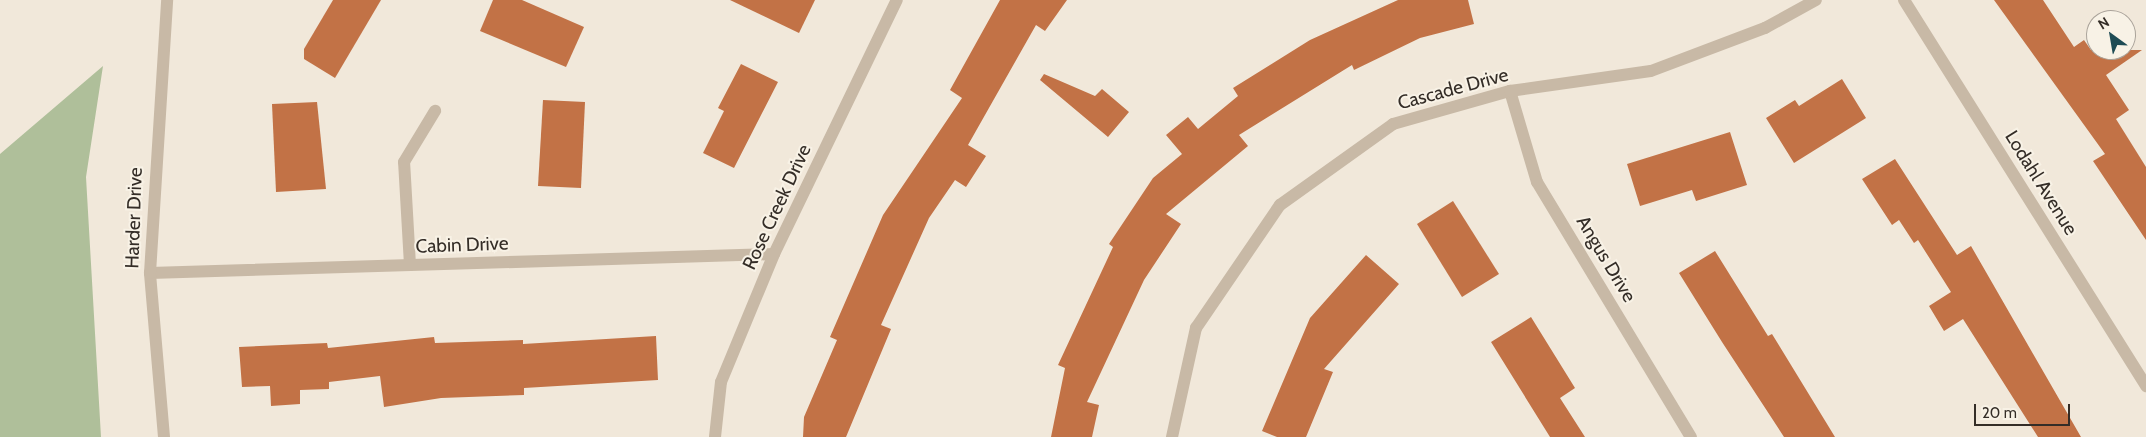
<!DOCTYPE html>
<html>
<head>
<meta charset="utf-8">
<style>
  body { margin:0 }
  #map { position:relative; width:2146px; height:437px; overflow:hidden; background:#f1e8da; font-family:Cabin,sans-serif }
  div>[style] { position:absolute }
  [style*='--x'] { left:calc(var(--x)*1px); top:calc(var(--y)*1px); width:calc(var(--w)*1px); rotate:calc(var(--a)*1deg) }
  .green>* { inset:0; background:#afbf9a }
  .building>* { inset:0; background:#c27246 }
  .minor>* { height:12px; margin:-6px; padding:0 6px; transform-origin:6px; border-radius:6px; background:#c8b9a6 }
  span { translate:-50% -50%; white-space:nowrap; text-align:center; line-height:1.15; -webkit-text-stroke:4px #f8f2e6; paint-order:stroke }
  .street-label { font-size:19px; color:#342d27 }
  .north { position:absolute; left:2086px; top:10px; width:50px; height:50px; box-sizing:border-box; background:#f8f2e6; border:1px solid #aaa39a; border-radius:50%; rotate:328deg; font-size:14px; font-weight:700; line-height:20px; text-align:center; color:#342d27 }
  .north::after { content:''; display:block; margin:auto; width:18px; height:22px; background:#1e4b54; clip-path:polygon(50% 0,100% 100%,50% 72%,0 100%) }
  .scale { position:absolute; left:1974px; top:404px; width:96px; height:22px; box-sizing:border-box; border:2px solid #342d27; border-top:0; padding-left:6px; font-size:15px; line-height:18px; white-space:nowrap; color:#342d27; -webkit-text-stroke:4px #f8f2e6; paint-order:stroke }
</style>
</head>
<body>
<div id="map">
  <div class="green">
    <div style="clip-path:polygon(103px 66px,86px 177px,101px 437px,0 437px,0 154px)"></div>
  </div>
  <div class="building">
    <div style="clip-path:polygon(333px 0,381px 0,335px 78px,304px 59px,304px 49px)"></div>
    <div style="clip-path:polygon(493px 0,522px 0,584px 27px,566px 67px,480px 31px)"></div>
    <div style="clip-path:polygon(730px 0,815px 0,799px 33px)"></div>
    <div style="clip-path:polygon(1000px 0,1067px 0,1045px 31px,1036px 25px,968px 145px,986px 156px,966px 187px,955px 180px,929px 218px,881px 325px,891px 329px,846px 437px,803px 437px,804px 417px,837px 340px,830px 337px,883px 215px,962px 98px,950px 90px)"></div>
    <div style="clip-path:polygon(1398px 0,1468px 0,1474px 24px,1420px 38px,1354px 70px,1352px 65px,1239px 135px,1248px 146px,1166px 214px,1181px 224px,1144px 280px,1087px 402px,1099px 405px,1092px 437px,1051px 437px,1065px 368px,1058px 365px,1113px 247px,1109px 244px,1153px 178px,1182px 154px,1166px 135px,1188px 117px,1198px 129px,1238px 96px,1233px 88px,1310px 40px)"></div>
    <div style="clip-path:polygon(1994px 0,2043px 0,2074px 47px,2084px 40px,2091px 50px,2142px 50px,2106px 75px,2129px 110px,2116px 119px,2146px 167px,2146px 240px,2093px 161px,2105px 154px)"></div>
    <div style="clip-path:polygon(741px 64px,778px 82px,734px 168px,703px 153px,724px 111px,718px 108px)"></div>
    <div style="clip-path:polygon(1044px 74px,1095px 96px,1102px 89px,1129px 112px,1108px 137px,1040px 80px)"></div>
    <div style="clip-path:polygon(1842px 79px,1866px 118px,1794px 163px,1766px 118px,1795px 100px,1799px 106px)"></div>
    <div style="clip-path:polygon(543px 100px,585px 102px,581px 188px,538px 186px)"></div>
    <div style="clip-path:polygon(317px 102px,326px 189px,276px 192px,272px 104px)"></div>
    <div style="clip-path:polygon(1730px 132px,1747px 185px,1696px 201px,1692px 190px,1640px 206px,1627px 164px)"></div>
    <div style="clip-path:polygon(1895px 159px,1957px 255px,1971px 246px,2081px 437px,2038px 437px,1963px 319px,1944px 331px,1929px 306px,1951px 292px,1918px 240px,1914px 243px,1899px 220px,1892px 225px,1862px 179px)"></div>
    <div style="clip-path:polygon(1453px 201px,1499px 274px,1462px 297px,1417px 224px)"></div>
    <div style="clip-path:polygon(1715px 251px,1768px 336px,1772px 334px,1835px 437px,1784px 437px,1722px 342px,1679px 273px)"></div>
    <div style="clip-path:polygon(1366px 255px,1399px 284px,1324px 369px,1333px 372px,1306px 437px,1277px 437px,1262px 431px,1310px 318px)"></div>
    <div style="clip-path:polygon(1531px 317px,1575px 388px,1560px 398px,1585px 437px,1550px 437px,1491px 342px)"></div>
    <div style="clip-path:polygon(656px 336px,658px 380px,524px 388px,524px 395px,441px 398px,384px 407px,380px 376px,329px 382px,329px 389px,300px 390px,300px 404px,271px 406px,270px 386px,242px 387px,239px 347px,327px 343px,328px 348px,434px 337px,435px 343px,523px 340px,523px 344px)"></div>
  </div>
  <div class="minor">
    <div style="--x:1904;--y:0;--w:456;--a:57.9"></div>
    <div style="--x:1510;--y:91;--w:95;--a:73.5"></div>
    <div style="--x:1537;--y:182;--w:298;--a:58.9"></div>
    <div style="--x:410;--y:265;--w:103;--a:-93.3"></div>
    <div style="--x:404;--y:162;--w:60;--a:-58.7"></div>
    <div style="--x:150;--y:273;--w:624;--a:-1.74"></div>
    <div style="--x:164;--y:437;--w:165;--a:-94.9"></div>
    <div style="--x:150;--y:273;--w:274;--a:-86.4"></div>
    <div style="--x:715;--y:437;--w:55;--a:-83.8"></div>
    <div style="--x:721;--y:382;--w:139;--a:-67.5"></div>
    <div style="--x:774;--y:254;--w:282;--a:-64.2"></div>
    <div style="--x:1172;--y:437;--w:112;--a:-77.6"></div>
    <div style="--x:1196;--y:328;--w:149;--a:-55.7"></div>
    <div style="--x:1280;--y:205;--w:139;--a:-35.6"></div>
    <div style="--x:1393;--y:124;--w:122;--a:-15.8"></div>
    <div style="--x:1510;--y:91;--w:142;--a:-8.1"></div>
    <div style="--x:1651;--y:71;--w:122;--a:-20.7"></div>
    <div style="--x:1765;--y:28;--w:58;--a:-28.8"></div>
  </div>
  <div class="street-label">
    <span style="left:1453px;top:89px;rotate:-15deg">Cascade Drive</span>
    <span style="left:2041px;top:183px;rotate:58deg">Lodahl Avenue</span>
    <span style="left:777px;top:207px;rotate:-65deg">Rose Creek Drive</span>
    <span style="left:134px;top:218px;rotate:-88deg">Harder Drive</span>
    <span style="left:462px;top:245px;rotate:-2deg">Cabin Drive</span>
    <span style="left:1606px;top:259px;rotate:59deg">Angus Drive</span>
  </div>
  <div class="north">N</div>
  <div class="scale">20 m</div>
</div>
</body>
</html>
